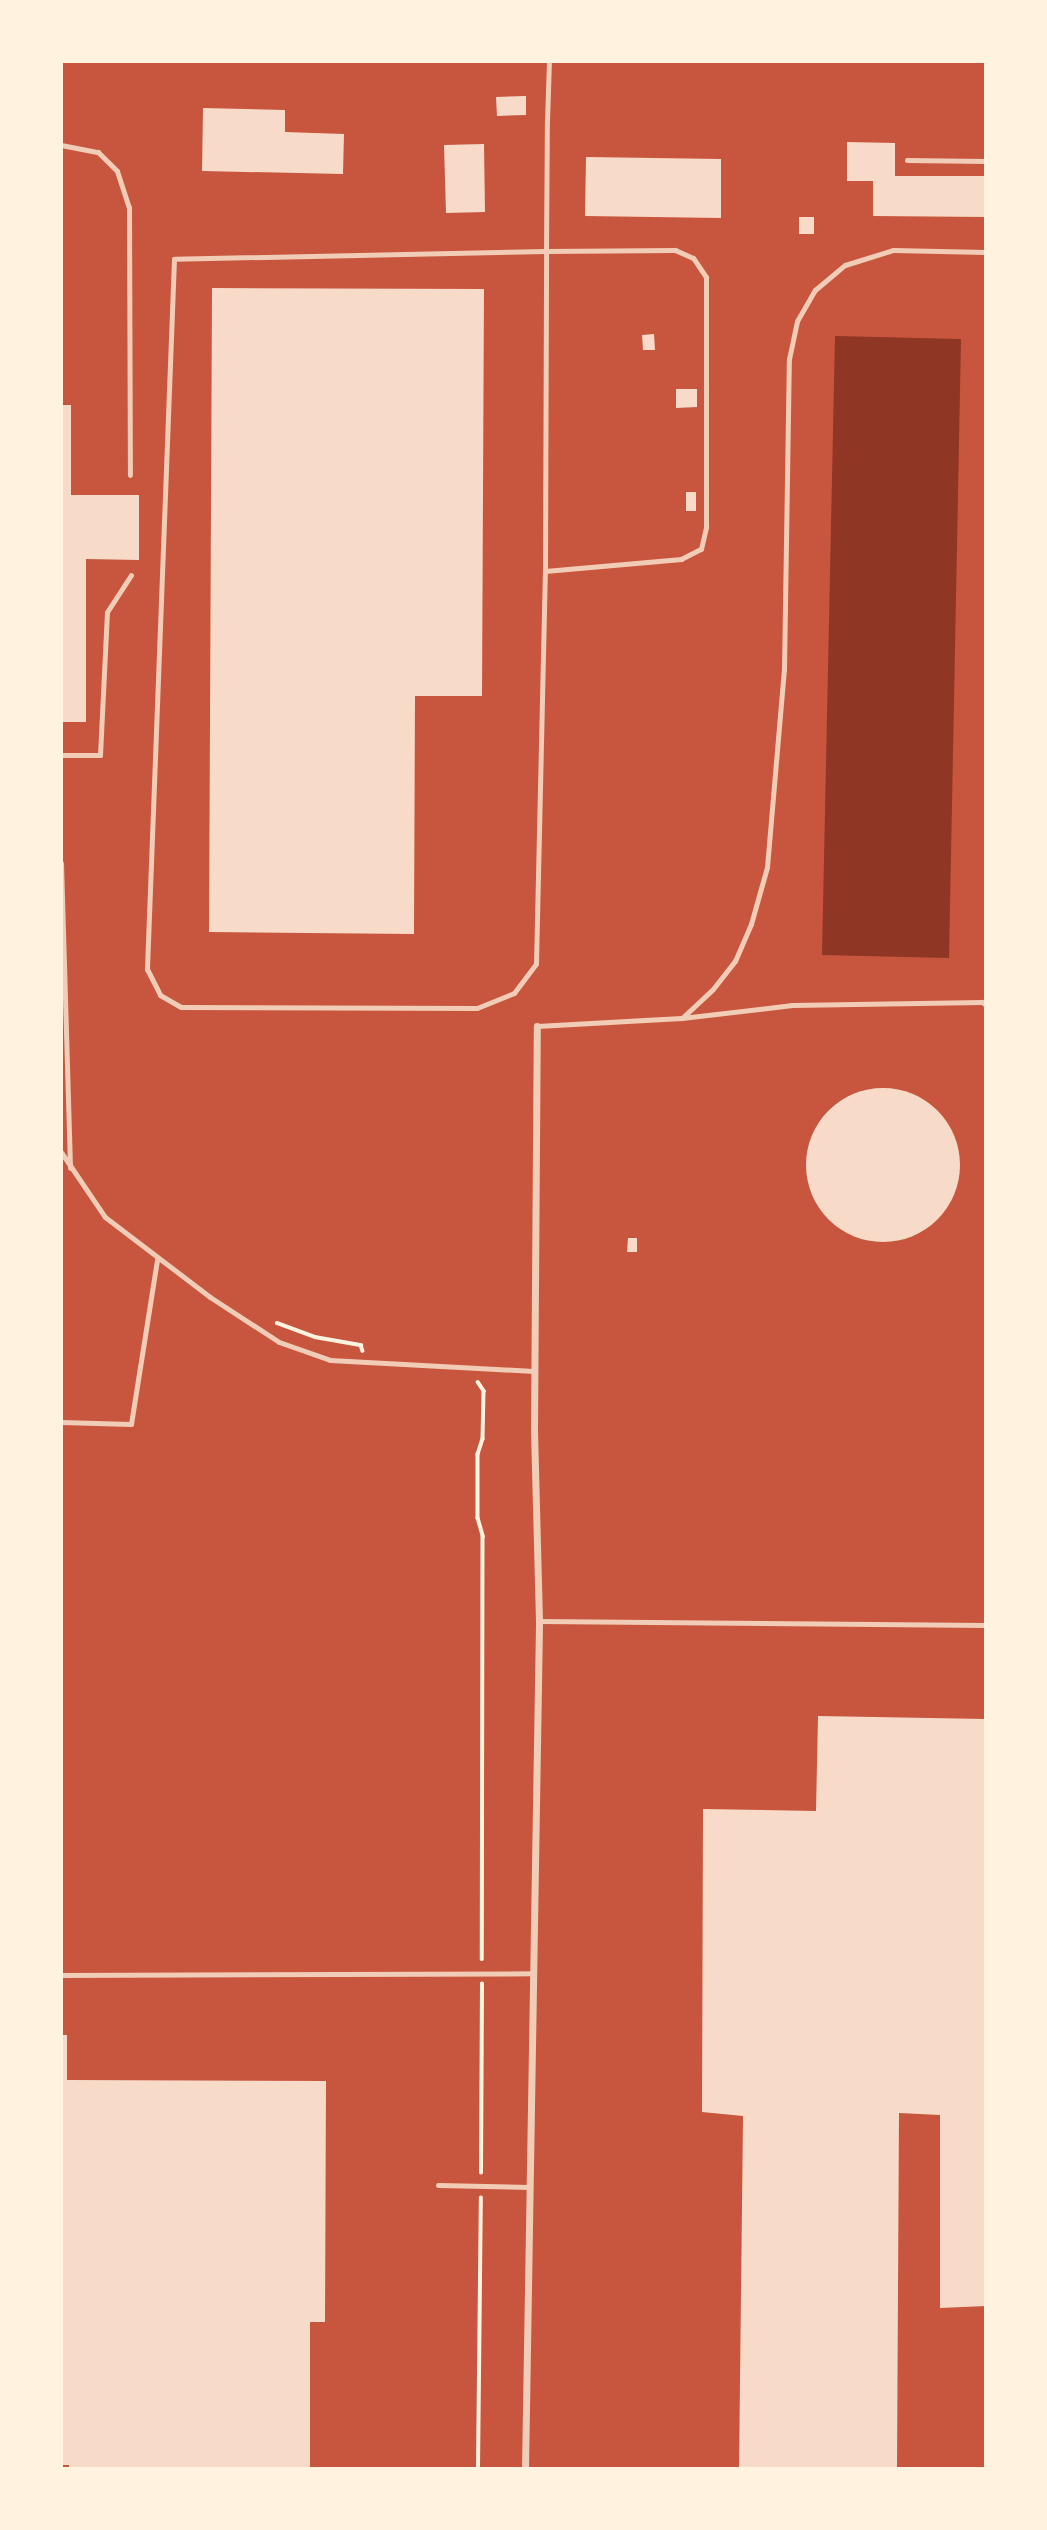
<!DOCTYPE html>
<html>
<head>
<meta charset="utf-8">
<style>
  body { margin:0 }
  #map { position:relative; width:1047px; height:2530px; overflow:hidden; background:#c8553d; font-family:"Nunito Sans",sans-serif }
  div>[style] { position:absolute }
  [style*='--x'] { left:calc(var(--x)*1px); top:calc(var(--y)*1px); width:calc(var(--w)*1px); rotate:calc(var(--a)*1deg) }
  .water>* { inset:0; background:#8f3625 }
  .building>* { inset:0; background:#f7dbc8 }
  .round { border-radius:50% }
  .path>* { height:3.5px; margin:-1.75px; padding:0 1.75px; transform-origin:1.75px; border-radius:1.75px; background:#fff3e0 }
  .service>* { height:5px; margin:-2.5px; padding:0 2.5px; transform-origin:2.5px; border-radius:2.5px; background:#f1ccb7 }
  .minor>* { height:7px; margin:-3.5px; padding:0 3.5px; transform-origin:3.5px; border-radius:3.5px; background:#f1ccb7 }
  span { translate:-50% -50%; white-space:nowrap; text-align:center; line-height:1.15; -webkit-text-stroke:5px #fff3e0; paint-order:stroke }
  .frame { position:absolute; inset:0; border:63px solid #fff3e0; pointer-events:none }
</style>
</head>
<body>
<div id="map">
  <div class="water">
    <div style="clip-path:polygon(835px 336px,961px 339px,949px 958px,822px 955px)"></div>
  </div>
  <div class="building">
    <div style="clip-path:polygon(526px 96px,526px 115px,497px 116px,496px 97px)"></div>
    <div style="clip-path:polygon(203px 108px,285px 110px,285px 132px,344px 134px,343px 174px,202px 171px)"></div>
    <div style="clip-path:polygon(847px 142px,895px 143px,895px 176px,986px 176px,986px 217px,873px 216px,873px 181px,847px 181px)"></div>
    <div style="clip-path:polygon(484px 144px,485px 212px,446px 213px,444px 145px)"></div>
    <div style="clip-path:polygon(586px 157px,721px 159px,721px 218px,585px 216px)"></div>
    <div style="clip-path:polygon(799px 217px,814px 217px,814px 234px,799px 234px)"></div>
    <div style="clip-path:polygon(212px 288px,484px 289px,482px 696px,415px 696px,414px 934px,209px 932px)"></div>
    <div style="clip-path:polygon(654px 334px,655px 350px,643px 350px,642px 335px)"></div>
    <div style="clip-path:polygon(676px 389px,697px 389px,697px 407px,676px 408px)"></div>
    <div style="clip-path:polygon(61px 405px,71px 405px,71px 495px,139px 495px,139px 560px,86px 559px,86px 722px,61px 722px)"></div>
    <div style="clip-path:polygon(686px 492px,696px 492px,696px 511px,686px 511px)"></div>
    <div class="round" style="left:806px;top:1088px;width:154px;height:154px"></div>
    <div style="clip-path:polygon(628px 1238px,637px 1238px,637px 1252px,627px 1252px)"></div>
    <div style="clip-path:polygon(818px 1716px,986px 1719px,986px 2306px,940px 2308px,940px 2115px,899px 2113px,897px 2469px,739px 2469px,743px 2116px,702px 2112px,703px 1809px,816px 1811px)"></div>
    <div style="clip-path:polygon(61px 2035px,67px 2035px,67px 2080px,326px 2081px,325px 2322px,310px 2322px,310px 2469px,69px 2469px,69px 2465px,61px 2465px)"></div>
  </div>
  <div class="path">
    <div style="--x:277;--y:1323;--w:40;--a:20.2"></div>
    <div style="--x:315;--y:1337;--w:47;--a:9.9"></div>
    <div style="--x:361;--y:1345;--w:6;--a:72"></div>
    <div style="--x:478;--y:1382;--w:11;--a:56"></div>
    <div style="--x:484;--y:1391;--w:48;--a:91.2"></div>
    <div style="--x:483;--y:1439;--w:16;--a:108"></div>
    <div style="--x:478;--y:1454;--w:64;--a:90"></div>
    <div style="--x:478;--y:1518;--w:19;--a:74"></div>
    <div style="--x:483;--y:1536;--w:423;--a:90.1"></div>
    <div style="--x:481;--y:2173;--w:189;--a:-89.7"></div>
    <div style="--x:478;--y:2469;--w:271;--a:-89.4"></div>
  </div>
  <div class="service">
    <div style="--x:61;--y:145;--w:38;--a:11"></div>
    <div style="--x:98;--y:152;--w:27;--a:45"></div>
    <div style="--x:117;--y:171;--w:38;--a:72"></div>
    <div style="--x:129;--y:207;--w:268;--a:89.8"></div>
    <div style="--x:907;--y:160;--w:79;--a:0.7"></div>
    <div style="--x:545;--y:571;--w:137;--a:-5"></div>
    <div style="--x:681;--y:559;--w:22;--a:-27"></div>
    <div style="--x:701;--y:549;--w:23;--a:-77"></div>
    <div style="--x:706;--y:527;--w:250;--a:-90"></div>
    <div style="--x:706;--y:277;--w:23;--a:-124"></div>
    <div style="--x:693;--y:258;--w:20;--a:-156"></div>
    <div style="--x:675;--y:250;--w:129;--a:179.6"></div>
    <div style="--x:546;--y:251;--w:372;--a:178.8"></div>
    <div style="--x:174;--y:259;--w:711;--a:92.18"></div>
    <div style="--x:147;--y:969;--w:29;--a:63"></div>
    <div style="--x:160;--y:995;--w:24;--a:30"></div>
    <div style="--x:181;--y:1007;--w:296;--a:0.2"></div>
    <div style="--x:477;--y:1008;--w:40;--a:-22"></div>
    <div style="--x:514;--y:993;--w:36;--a:-53"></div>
    <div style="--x:536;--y:964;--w:393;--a:-88.7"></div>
    <div style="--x:545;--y:571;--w:320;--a:-89.8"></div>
    <div style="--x:546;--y:251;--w:130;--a:-89.6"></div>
    <div style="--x:547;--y:121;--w:60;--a:-88.1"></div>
    <div style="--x:61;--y:755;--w:39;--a:0"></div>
    <div style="--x:100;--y:755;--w:143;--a:-87.2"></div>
    <div style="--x:107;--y:612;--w:44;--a:-57"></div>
    <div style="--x:61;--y:863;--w:305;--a:88.3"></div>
    <div style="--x:682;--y:1018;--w:111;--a:-6.7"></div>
    <div style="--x:792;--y:1005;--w:190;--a:-0.9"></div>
    <div style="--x:982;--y:1002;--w:5;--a:37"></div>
    <div style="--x:537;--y:1026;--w:145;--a:-3.2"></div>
    <div style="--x:682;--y:1018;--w:42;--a:-43.1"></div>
    <div style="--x:713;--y:989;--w:36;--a:-52"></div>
    <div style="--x:735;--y:961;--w:40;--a:-66.6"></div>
    <div style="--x:751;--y:924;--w:59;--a:-74.3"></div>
    <div style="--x:767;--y:867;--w:198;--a:-85.1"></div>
    <div style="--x:784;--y:670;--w:311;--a:-89.1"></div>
    <div style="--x:789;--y:359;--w:39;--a:-78"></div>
    <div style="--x:797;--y:321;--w:36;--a:-60"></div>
    <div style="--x:815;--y:290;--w:39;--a:-40"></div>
    <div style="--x:845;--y:265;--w:50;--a:-17.4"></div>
    <div style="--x:893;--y:250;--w:93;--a:1.2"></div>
    <div style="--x:61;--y:1152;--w:78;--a:55.9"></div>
    <div style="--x:105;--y:1217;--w:132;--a:37.3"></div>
    <div style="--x:210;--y:1297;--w:82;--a:33.1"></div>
    <div style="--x:279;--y:1342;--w:54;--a:19.4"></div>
    <div style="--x:330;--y:1360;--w:204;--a:3.1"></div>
    <div style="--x:61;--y:1422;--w:70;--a:1.6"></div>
    <div style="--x:131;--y:1424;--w:167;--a:-81"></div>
    <div style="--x:539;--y:1621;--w:447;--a:0.5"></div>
    <div style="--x:61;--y:1975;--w:472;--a:-0.2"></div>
    <div style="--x:438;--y:2185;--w:91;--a:1.3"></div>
  </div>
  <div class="minor">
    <div style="--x:525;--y:2469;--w:848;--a:-89.05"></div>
    <div style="--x:539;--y:1621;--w:191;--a:-91.5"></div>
    <div style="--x:534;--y:1430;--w:404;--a:-89.6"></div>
  </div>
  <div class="frame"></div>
</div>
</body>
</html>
